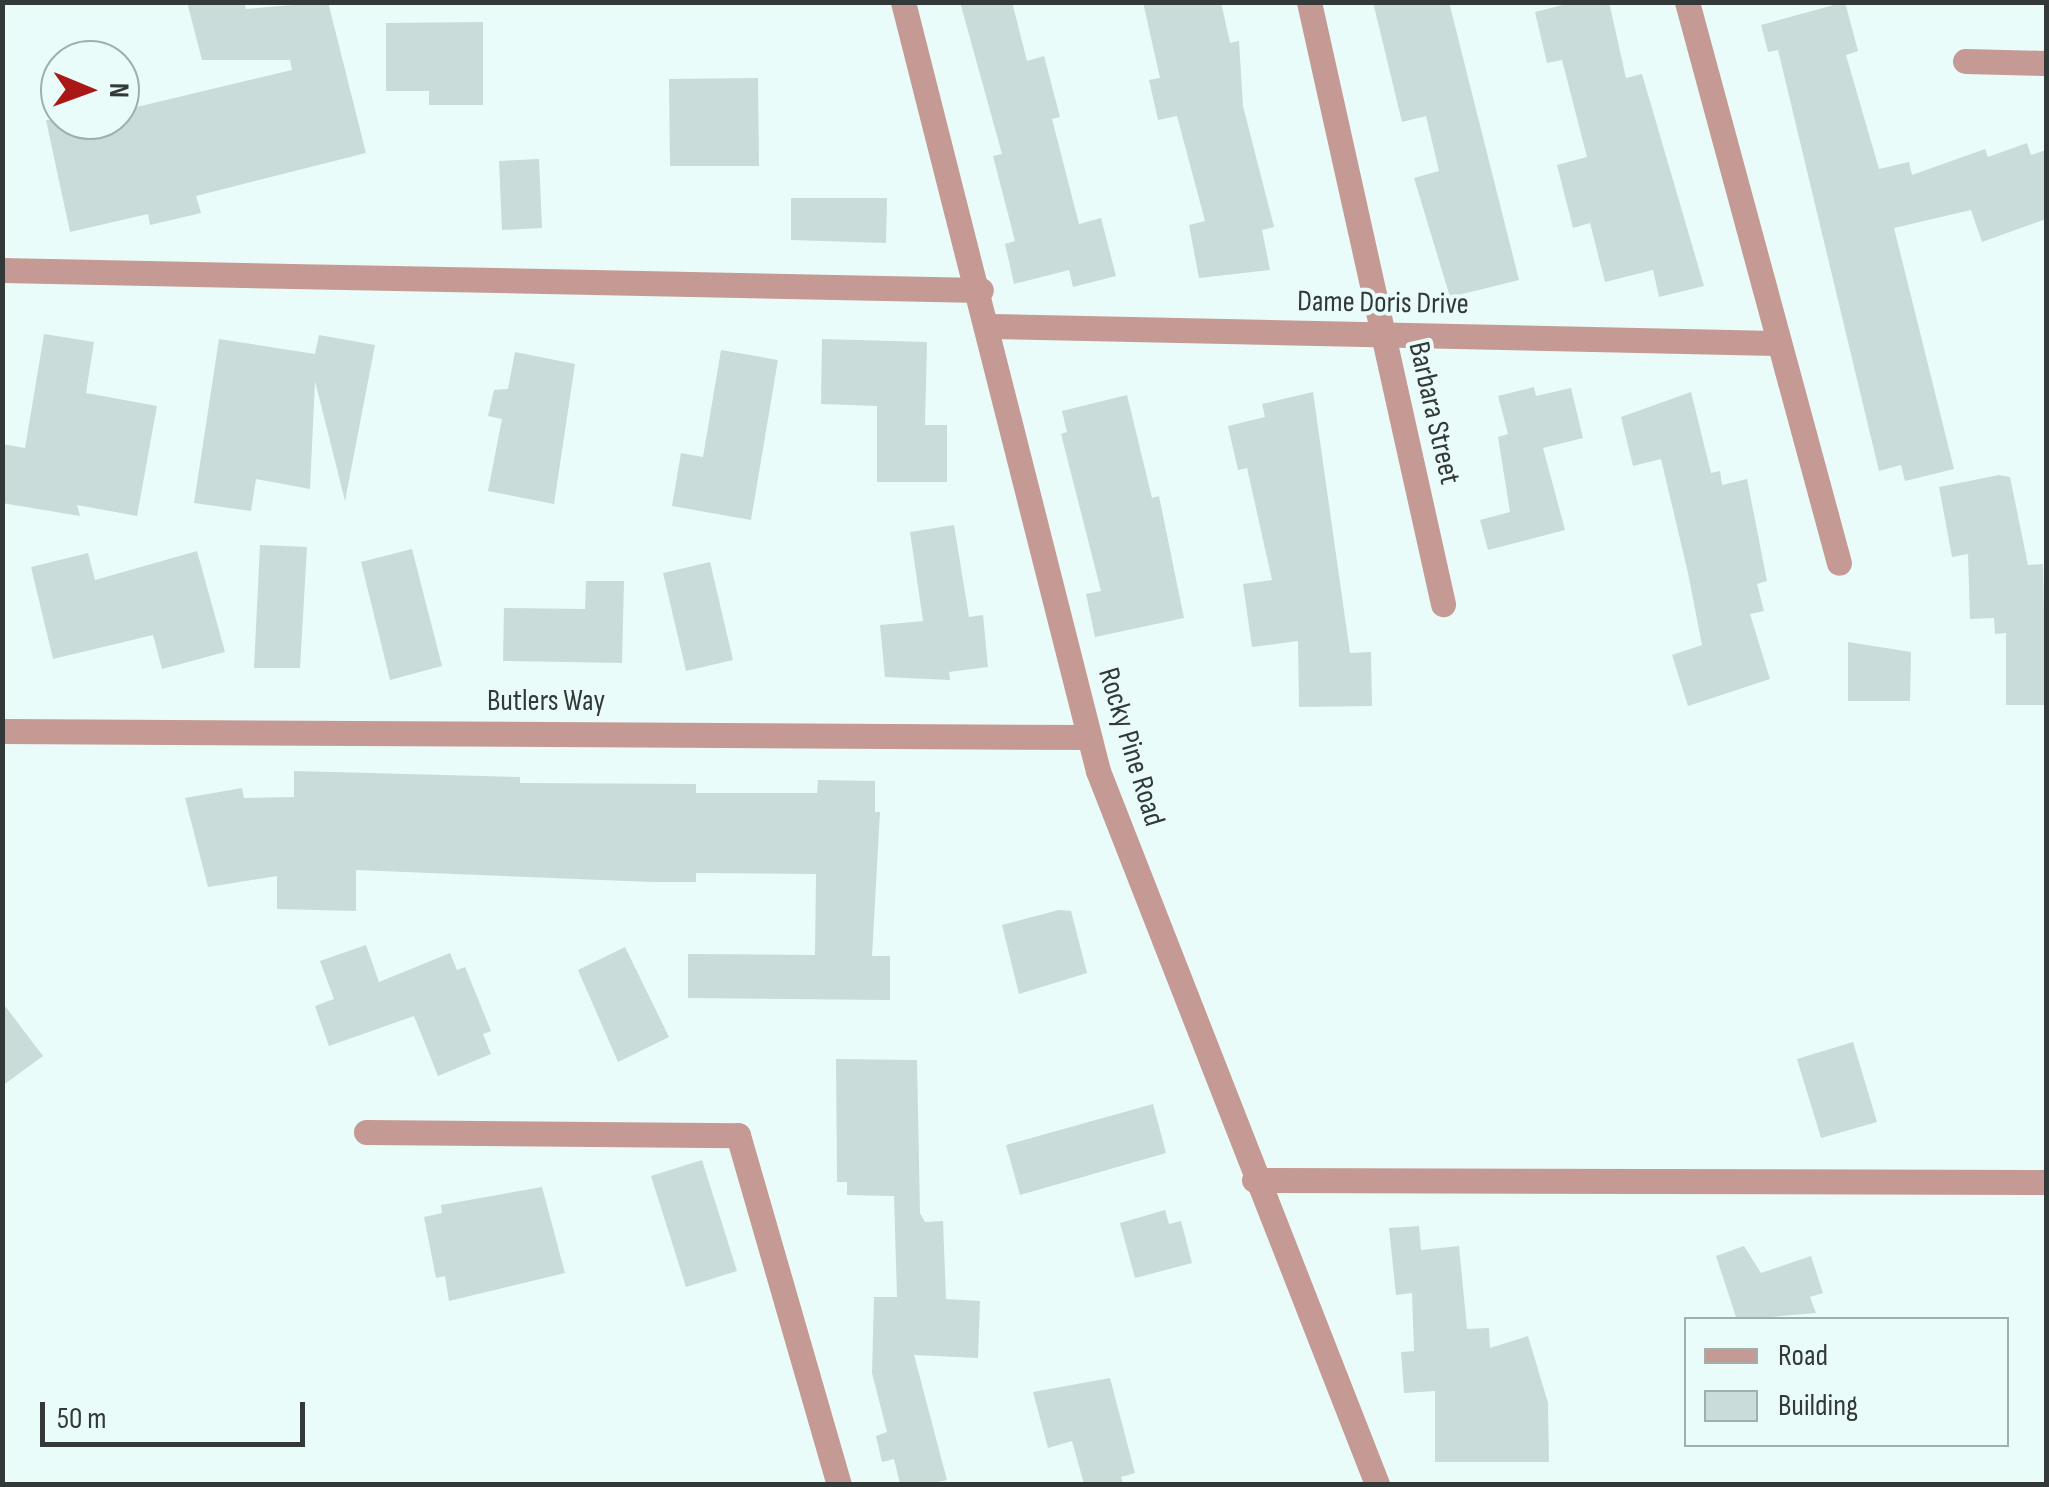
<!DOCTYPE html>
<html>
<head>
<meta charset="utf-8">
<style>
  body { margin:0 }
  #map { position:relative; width:2049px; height:1487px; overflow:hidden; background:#e9fcf9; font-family:"Sofia Sans Condensed",sans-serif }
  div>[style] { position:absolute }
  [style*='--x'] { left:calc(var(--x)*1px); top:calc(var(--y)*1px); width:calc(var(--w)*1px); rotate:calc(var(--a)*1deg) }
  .building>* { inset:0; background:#c9dcd9 }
  .minor>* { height:25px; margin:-12.5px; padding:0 12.5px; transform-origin:12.5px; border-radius:12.5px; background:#c59a94 }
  span { translate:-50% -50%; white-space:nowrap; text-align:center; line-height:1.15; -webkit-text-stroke:8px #e9fcf9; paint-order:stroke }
  .street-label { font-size:30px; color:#323938 }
  .frame { position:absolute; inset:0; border:5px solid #323938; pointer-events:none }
  .legend { position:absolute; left:1684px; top:1317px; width:325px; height:130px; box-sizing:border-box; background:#e9fcf9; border:2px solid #a0aeac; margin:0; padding:12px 18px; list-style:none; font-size:30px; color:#323938 }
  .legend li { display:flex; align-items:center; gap:20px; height:50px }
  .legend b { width:50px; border:2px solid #a0aeac }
  .north { position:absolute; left:40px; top:40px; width:100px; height:100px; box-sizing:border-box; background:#e9fcf9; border:2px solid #a0aeac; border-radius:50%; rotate:91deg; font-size:28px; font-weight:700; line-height:40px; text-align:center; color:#323938 }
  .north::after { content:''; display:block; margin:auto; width:35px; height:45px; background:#aa1717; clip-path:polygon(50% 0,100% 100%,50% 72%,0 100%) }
  .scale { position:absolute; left:40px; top:1402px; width:265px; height:45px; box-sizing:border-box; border:5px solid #323938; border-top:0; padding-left:12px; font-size:30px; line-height:35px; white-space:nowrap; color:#323938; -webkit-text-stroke:8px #e9fcf9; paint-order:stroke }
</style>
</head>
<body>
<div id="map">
  <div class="building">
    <div style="clip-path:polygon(187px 2px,244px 2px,246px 9px,328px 2px,366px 153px,196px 196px,201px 213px,150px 225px,148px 214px,70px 232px,46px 120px,126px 120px,124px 110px,292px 70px,290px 60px,202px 60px)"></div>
    <div style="clip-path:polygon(960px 2px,1012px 2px,1027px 61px,1044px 56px,1060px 117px,1052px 119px,1079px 224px,1101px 218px,1116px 276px,1073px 287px,1069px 270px,1014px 284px,1005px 244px,1015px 241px,993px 156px,1002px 154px)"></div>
    <div style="clip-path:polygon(1143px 2px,1221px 2px,1230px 43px,1239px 41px,1243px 106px,1274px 227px,1262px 230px,1270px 270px,1199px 278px,1189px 225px,1205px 221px,1177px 116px,1158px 120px,1149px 80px,1160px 78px)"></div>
    <div style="clip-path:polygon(1373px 2px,1449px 2px,1519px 280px,1450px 297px,1414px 178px,1439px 171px,1426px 116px,1402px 122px)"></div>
    <div style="clip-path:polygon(1574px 2px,1609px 2px,1626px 78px,1642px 74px,1704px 286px,1659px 297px,1653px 270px,1605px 282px,1590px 223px,1573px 228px,1557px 165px,1587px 157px,1562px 60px,1547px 63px,1535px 12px)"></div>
    <div style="clip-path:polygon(1845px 2px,1858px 51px,1846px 55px,1879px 169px,1909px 162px,1912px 175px,1985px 149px,1988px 157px,2027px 143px,2031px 155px,2046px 150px,2046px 219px,1982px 242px,1971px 210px,1894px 228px,1954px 469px,1905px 481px,1901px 465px,1879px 471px,1778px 50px,1768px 52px,1761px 25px)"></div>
    <div style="clip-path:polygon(483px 22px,483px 105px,429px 105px,429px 91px,386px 91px,386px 23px)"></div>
    <div style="clip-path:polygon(758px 78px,759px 166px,670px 166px,669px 79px)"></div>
    <div style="clip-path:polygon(539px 159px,542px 228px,502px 230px,499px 161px)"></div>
    <div style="clip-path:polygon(791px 198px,887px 198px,886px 243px,791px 240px)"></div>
    <div style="clip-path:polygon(44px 334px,94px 342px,86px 393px,157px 406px,137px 516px,77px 505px,80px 516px,2px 503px,2px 444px,25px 448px)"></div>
    <div style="clip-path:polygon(319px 335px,375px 345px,345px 501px,315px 381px,310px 489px,256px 479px,251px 511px,194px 503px,219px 339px,315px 354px)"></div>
    <div style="clip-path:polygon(822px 339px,927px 342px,925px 425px,947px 425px,947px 482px,877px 482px,877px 406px,821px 404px)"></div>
    <div style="clip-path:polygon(721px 350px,778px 360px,751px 520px,672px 506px,681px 453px,703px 457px)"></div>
    <div style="clip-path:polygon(515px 352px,575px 364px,554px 504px,488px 491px,502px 419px,488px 416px,494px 390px,508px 389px)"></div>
    <div style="clip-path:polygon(1534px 387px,1536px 396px,1571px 388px,1583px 438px,1543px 448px,1565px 530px,1488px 550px,1480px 520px,1510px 512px,1498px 437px,1508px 434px,1498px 396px)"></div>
    <div style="clip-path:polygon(1313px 392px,1350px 653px,1371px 652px,1372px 706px,1299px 707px,1298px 641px,1252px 647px,1243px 584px,1272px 580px,1247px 468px,1238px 470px,1228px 426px,1265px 417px,1262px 404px)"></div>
    <div style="clip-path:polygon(1691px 392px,1711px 473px,1720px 471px,1722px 485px,1747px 479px,1767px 581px,1757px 584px,1764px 611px,1750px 614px,1770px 679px,1688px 706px,1672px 655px,1702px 645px,1688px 573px,1661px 459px,1633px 466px,1621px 417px)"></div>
    <div style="clip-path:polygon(1127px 395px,1152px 498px,1159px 496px,1184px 618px,1095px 637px,1086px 594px,1101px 591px,1061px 434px,1067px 432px,1062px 411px)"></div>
    <div style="clip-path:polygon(1999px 475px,2010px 477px,2028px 565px,2043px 564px,2046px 705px,2006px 705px,2006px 633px,1995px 634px,1994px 618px,1970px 619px,1968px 554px,1952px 557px,1939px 487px)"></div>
    <div style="clip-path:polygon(954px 525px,969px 617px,983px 615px,988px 667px,949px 672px,950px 680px,885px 677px,880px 625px,923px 621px,910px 532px)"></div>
    <div style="clip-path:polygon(260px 545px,307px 547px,300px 668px,254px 668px)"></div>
    <div style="clip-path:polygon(412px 549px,442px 666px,390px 680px,361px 562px)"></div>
    <div style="clip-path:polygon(197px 551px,225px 652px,162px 669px,153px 635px,53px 659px,31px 567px,88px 553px,95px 580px)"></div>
    <div style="clip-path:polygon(710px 562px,733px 660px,686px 671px,663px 573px)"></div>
    <div style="clip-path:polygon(586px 581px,624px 581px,622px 663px,503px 661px,504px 608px,585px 609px)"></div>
    <div style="clip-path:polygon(1848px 642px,1911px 652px,1910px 701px,1848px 701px)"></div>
    <div style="clip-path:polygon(294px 771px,520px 777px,520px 783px,696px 784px,696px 793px,817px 793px,818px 780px,875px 781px,875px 812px,880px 812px,872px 956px,890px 956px,890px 1000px,688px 998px,688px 954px,815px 955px,816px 874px,696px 873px,696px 882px,652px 882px,356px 870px,356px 911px,277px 909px,277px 876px,208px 887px,185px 798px,242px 788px,244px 798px,294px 797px)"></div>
    <div style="clip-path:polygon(1059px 910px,1071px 911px,1087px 973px,1019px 994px,1002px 925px)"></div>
    <div style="clip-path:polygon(366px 945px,379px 982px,450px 953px,457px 970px,465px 967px,491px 1031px,483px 1034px,491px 1054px,438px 1076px,414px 1016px,329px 1046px,315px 1006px,334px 999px,320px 961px)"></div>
    <div style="clip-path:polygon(625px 947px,669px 1037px,618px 1062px,578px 970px)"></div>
    <div style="clip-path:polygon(2px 1002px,43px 1056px,2px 1086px)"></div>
    <div style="clip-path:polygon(1853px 1042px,1877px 1122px,1821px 1138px,1797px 1059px)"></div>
    <div style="clip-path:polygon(836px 1059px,917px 1060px,920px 1213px,925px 1222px,943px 1221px,946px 1299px,980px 1301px,978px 1358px,914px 1355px,947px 1480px,928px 1484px,900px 1484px,894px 1459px,882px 1462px,876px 1436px,887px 1432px,872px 1373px,874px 1297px,897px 1297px,894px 1196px,847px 1195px,847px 1182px,837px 1182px)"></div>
    <div style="clip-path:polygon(1153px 1104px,1166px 1153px,1020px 1195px,1006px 1145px)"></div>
    <div style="clip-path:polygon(702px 1160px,737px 1271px,686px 1287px,651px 1176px)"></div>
    <div style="clip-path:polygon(542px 1187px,565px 1273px,449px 1301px,445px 1276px,436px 1278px,424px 1217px,442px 1213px,441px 1205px)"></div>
    <div style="clip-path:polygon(1165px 1210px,1169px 1224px,1181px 1221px,1192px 1263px,1135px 1278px,1120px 1223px)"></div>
    <div style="clip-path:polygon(1419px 1226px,1421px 1250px,1459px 1246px,1467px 1329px,1489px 1328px,1490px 1348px,1528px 1336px,1548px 1403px,1549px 1462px,1435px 1462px,1435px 1391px,1404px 1393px,1401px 1352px,1414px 1351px,1412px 1293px,1396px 1295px,1389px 1228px)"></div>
    <div style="clip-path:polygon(1744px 1246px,1761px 1273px,1811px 1256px,1823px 1293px,1810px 1297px,1816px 1313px,1737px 1320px,1716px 1256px)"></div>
    <div style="clip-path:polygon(1110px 1378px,1135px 1473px,1121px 1477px,1123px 1484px,1084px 1484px,1072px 1441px,1048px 1448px,1033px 1392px)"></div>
  </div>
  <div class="minor">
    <div style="--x:903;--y:2;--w:793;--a:75.77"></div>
    <div style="--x:1098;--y:771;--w:766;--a:68.63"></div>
    <div style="--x:1309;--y:2;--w:617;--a:77.45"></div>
    <div style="--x:1687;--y:2;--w:581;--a:74.84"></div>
    <div style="--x:1965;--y:61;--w:81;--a:1.4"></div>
    <div style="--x:2;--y:270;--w:979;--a:1.17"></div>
    <div style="--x:990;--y:326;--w:785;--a:1.24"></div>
    <div style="--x:2;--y:731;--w:1087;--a:0.32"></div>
    <div style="--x:366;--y:1132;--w:372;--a:0.5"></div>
    <div style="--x:738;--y:1135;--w:363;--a:73.9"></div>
    <div style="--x:1254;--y:1180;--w:792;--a:0.14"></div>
  </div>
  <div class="street-label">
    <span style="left:1383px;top:303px;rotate:1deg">Dame Doris Drive</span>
    <span style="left:1434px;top:413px;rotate:77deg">Barbara Street</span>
    <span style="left:546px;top:701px">Butlers Way</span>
    <span style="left:1131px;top:747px;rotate:73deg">Rocky Pine Road</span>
  </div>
  <div class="frame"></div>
  <ul class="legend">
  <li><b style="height:12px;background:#c59a94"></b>Road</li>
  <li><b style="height:28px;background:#c9dcd9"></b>Building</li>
  </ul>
  <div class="north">N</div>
  <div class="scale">50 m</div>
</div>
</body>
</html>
